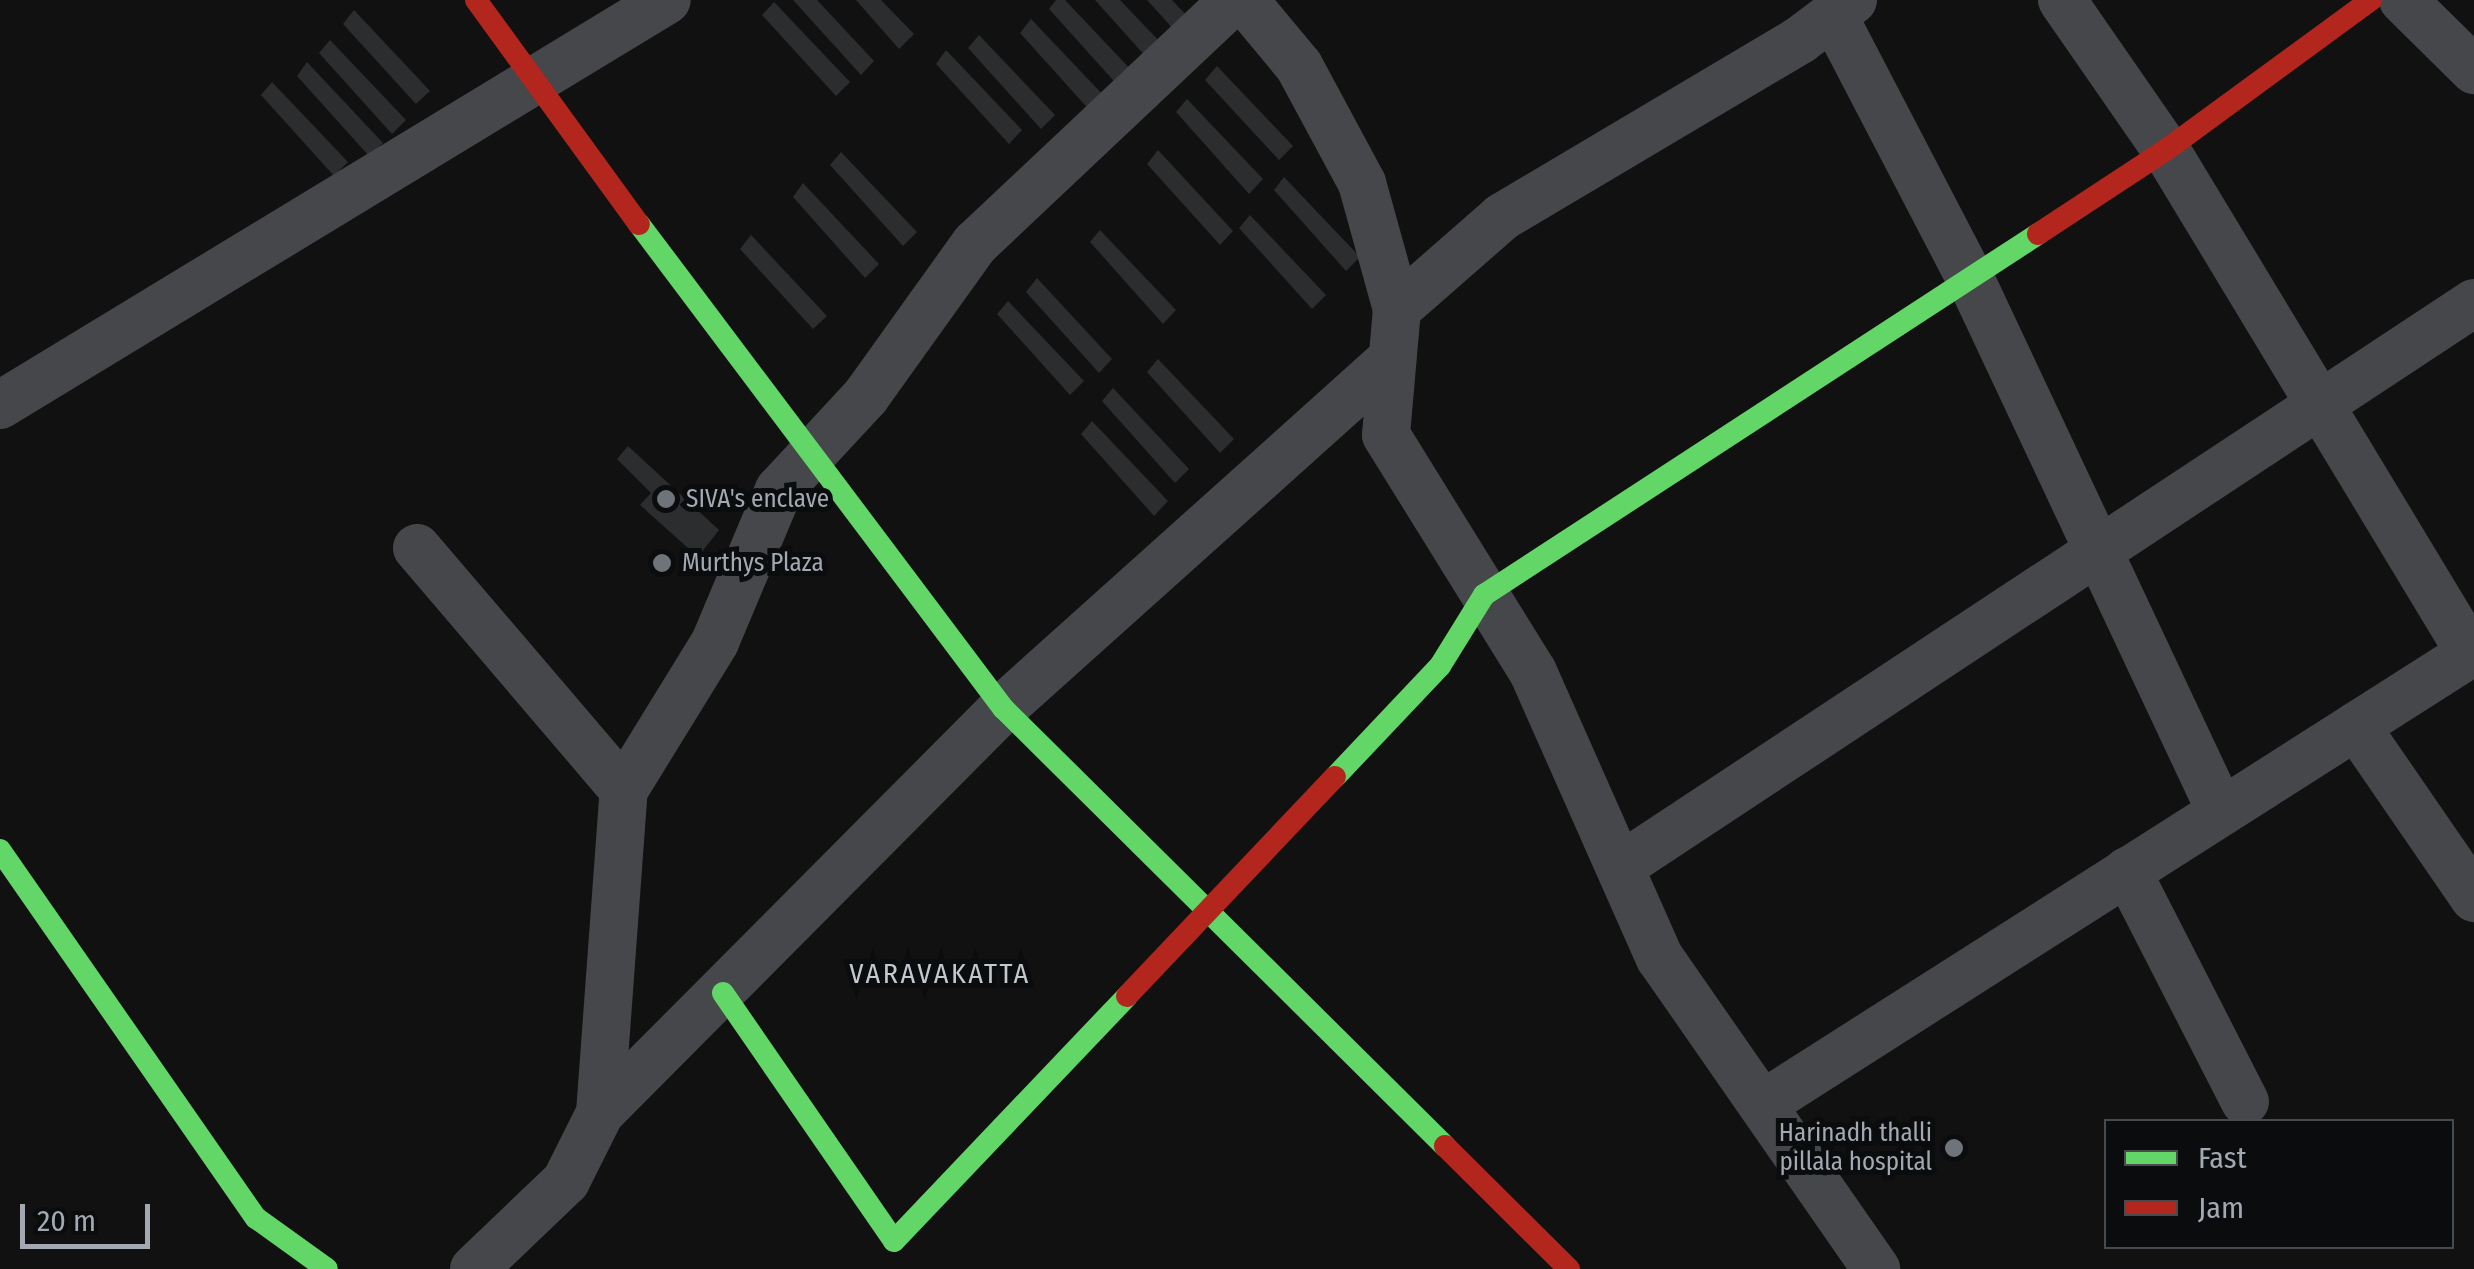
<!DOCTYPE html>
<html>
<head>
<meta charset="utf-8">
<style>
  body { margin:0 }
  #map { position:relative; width:2474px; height:1269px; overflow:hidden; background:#111; font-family:"Fira Sans Condensed",sans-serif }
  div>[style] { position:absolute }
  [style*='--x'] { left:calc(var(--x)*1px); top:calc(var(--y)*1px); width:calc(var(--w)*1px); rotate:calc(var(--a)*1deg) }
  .building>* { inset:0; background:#2c2d2e }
  .street>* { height:48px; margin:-24px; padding:0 24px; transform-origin:24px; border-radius:24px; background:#45474a }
  .fast>* { height:22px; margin:-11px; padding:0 11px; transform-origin:11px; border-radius:11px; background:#63d668 }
  .jam>* { height:22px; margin:-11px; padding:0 11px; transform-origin:11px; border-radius:11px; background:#b3261e }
  .dots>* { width:28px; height:28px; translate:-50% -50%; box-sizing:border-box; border:5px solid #0b0c0d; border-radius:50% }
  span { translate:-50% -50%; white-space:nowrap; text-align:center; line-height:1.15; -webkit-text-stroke:10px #0b0c0d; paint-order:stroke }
  .poi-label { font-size:25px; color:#a2a9b2 }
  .left { translate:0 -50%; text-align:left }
  .right { translate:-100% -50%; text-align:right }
  .neighbourhood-label { font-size:28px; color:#c3c8ce; letter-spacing:2.5px }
  .legend { position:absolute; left:2104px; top:1119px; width:350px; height:130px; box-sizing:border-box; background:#0b0c0d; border:2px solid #474b4f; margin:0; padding:12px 18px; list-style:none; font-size:30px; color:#a2a9b2 }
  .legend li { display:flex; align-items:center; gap:20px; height:50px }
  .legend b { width:50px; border:2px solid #474b4f }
  .scale { position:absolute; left:20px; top:1204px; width:130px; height:45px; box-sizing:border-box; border:5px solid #a2a9b2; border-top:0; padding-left:12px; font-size:30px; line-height:35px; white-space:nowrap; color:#a2a9b2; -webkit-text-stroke:8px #0b0c0d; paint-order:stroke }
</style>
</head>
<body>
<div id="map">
  <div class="building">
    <div style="clip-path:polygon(793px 0,817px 0,874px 61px,861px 75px)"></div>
    <div style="clip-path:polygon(856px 0,881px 0,914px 34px,899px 49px)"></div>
    <div style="clip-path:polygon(1056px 0,1065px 0,1136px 75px,1122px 90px,1049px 9px)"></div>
    <div style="clip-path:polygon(1095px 0,1120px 0,1162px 44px,1147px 58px)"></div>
    <div style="clip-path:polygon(1147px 0,1172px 0,1190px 19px,1176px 32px)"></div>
    <div style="clip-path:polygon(774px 2px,850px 82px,836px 96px,762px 15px)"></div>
    <div style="clip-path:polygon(354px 10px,430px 91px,416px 104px,343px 24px)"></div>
    <div style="clip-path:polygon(1031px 19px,1107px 99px,1093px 114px,1020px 33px)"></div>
    <div style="clip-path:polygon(979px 35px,1055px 115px,1041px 129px,968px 48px)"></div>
    <div style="clip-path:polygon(330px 40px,406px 120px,392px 134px,319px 53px)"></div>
    <div style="clip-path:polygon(946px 50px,1022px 130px,1009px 144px,936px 64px)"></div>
    <div style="clip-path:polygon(307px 62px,383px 143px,369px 156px,297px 76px)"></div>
    <div style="clip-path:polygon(1217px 66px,1293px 146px,1279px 160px,1205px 80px)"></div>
    <div style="clip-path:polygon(272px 82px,348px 162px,334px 176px,261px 95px)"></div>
    <div style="clip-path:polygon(1187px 99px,1263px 179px,1249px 194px,1176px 112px)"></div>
    <div style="clip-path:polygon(1158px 150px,1233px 231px,1220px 245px,1147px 164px)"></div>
    <div style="clip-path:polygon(841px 152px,917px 232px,903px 246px,830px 165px)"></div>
    <div style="clip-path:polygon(1284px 177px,1360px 257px,1346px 271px,1274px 190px)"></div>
    <div style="clip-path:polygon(803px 183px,879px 264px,865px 278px,793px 197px)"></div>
    <div style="clip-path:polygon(1250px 215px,1326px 295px,1312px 309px,1239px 228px)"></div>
    <div style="clip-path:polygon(1100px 230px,1176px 310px,1163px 324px,1090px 242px)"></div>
    <div style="clip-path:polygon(751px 235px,827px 316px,813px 329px,740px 249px)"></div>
    <div style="clip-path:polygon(1037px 278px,1112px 359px,1099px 373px,1026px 292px)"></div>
    <div style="clip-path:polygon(1008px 301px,1084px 381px,1070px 395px,997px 314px)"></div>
    <div style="clip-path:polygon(1158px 359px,1234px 439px,1220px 453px,1147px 372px)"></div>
    <div style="clip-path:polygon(1113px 388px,1189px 469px,1175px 483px,1102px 401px)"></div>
    <div style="clip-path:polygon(1092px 421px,1168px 501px,1154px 516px,1081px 434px)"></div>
    <div style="clip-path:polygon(628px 446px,719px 530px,698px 557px,640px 505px,651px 493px,617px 459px)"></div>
  </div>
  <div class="street">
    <div style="--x:1244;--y:0;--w:86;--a:50.2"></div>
    <div style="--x:1299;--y:66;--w:133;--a:61.7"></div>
    <div style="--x:1362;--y:183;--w:131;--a:74.5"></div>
    <div style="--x:1853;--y:0;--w:66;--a:143"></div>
    <div style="--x:1800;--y:40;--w:347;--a:149.3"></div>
    <div style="--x:1502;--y:217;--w:140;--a:138.8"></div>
    <div style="--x:1397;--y:309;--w:126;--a:95"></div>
    <div style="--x:1386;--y:435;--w:279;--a:58.2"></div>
    <div style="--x:1533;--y:672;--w:313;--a:66.1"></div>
    <div style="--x:1660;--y:958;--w:379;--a:55.2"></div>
    <div style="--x:2062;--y:0;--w:183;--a:55.3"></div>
    <div style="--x:2166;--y:150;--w:588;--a:58.85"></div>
    <div style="--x:2403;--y:0;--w:100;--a:44.6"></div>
    <div style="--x:1833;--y:15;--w:297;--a:62.5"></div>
    <div style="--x:1970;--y:278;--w:590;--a:64.82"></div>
    <div style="--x:0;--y:405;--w:780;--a:-31.27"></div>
    <div style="--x:417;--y:548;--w:318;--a:49.5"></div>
    <div style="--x:2356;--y:726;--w:209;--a:55.5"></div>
    <div style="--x:1621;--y:866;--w:1022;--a:-33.43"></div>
    <div style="--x:2127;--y:871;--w:259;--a:62.9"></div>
    <div style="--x:1763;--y:1104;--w:843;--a:-32.5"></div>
    <div style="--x:600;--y:1113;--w:571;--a:-45.14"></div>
    <div style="--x:1003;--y:708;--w:523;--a:-41.9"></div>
    <div style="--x:474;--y:1269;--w:127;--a:-43.7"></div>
    <div style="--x:566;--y:1181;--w:76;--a:-63.4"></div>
    <div style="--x:600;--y:1113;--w:324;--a:-85.8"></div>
    <div style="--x:624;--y:790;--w:174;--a:-58.4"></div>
    <div style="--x:715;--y:642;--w:165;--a:-67.2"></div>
    <div style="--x:779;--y:490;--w:128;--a:-47.2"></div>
    <div style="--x:866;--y:396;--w:187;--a:-54.4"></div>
    <div style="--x:975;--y:244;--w:356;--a:-43.3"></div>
  </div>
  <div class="fast">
    <div style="--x:639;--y:224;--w:606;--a:53.05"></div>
    <div style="--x:1003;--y:708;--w:622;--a:44.74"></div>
    <div style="--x:1335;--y:777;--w:153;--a:-46.6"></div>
    <div style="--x:1440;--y:666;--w:84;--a:-58.2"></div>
    <div style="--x:1484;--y:595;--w:661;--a:-33.09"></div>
    <div style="--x:0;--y:850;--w:448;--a:55.2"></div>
    <div style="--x:256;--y:1218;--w:87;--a:35.7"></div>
    <div style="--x:723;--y:993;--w:301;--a:55.4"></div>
    <div style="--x:894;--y:1241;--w:338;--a:-46.4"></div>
  </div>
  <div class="jam">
    <div style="--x:476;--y:0;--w:277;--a:54"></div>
    <div style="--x:2038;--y:234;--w:153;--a:-33.3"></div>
    <div style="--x:2166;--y:150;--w:254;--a:-36.2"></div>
    <div style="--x:1127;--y:996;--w:302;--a:-46.5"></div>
    <div style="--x:1445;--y:1146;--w:175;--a:44.8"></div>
  </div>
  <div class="dots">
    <div style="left:666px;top:499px;background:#6f747a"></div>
    <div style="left:662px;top:563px;background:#6f747a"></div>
    <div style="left:1954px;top:1148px;background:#6f747a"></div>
  </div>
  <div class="poi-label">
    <span class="left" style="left:686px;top:499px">SIVA's enclave</span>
    <span class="left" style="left:682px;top:563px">Murthys Plaza</span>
    <span class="right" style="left:1932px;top:1148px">Harinadh thalli<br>pillala hospital</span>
  </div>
  <div class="neighbourhood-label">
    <span style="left:940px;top:974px">VARAVAKATTA</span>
  </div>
  <ul class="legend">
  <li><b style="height:12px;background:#63d668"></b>Fast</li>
  <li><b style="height:12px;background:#b3261e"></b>Jam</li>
  </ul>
  <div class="scale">20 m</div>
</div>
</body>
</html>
